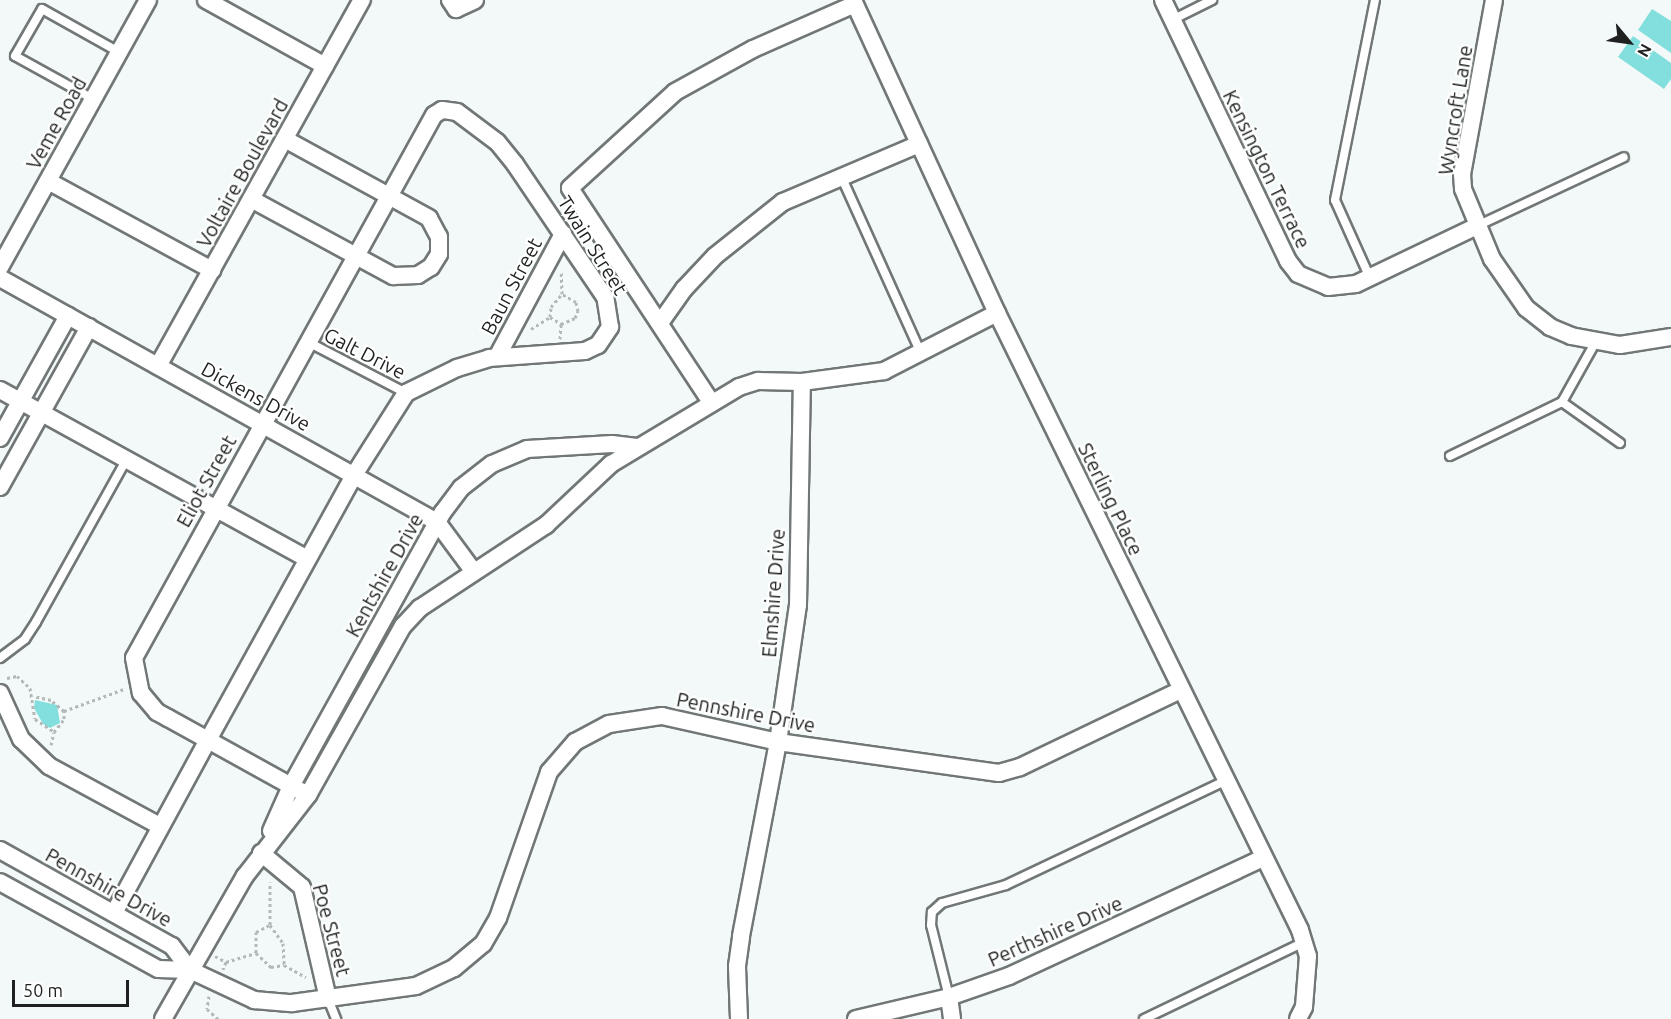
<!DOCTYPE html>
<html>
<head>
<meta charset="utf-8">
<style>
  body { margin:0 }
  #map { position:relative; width:1671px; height:1019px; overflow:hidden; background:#f3f9f9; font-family:Ubuntu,sans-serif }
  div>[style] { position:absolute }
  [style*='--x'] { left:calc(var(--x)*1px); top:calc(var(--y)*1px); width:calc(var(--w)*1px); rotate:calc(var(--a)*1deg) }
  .green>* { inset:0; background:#83dfde }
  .path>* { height:3px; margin-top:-1.5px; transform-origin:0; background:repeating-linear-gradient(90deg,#b3b8b8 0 3px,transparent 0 6px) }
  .roads { filter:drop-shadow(2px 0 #717776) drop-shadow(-2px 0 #717776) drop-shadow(0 2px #717776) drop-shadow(0 -2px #717776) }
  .service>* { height:8px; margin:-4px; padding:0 4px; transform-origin:4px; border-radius:4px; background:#fff }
  .minor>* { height:16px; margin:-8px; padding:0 8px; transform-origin:8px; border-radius:8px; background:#fff }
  span { translate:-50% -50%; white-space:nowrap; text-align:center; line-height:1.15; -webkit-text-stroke:4.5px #fff; paint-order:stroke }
  .street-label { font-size:20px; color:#1f2121 }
  .north { position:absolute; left:1599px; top:12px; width:60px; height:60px; -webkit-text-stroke:4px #fff; paint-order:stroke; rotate:119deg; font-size:16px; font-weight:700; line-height:24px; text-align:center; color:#1f2121 }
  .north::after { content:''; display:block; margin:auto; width:21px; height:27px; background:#1f2121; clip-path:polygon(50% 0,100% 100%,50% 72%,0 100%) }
  .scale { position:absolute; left:12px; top:980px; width:117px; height:27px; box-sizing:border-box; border:3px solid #1f2121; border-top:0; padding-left:8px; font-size:18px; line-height:21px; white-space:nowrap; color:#1f2121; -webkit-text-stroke:4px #fff; paint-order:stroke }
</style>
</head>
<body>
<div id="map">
  <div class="green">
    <div style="clip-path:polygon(1652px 9px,1671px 21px,1671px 53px,1638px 30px)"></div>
    <div style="clip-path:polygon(1633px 36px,1671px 63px,1671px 79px,1664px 89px,1618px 57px)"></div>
    <div style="clip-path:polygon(35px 700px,57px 705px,60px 723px,50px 728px,43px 724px,34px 708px)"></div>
  </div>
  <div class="path">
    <div style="--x:550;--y:317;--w:10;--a:-84"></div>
    <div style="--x:551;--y:307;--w:17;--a:-50"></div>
    <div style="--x:531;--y:329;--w:22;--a:-32"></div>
    <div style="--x:550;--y:317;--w:13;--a:32"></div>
    <div style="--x:560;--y:339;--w:15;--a:-86"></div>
    <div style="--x:561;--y:324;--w:15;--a:-23"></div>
    <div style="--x:575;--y:318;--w:8;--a:-67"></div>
    <div style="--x:578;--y:311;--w:9;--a:-103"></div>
    <div style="--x:576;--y:302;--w:16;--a:-150"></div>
    <div style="--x:562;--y:294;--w:23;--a:-92"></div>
    <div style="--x:7;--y:678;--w:10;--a:-11"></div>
    <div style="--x:17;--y:676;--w:18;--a:43"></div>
    <div style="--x:30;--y:688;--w:31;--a:81"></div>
    <div style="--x:35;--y:719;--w:23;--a:34"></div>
    <div style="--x:54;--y:732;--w:16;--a:-52"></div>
    <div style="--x:64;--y:719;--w:8;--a:-90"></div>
    <div style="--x:64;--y:711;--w:17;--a:-140"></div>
    <div style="--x:51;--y:700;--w:17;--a:-167"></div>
    <div style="--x:64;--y:711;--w:64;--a:-20.1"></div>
    <div style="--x:51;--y:745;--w:13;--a:-77"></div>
    <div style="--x:270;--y:925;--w:43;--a:-90"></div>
    <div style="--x:256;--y:953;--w:21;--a:-90"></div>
    <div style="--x:256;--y:932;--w:16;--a:-27"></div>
    <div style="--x:270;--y:925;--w:22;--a:54"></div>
    <div style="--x:283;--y:943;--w:22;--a:87"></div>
    <div style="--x:215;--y:956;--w:13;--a:29"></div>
    <div style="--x:226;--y:962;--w:8;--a:113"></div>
    <div style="--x:226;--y:962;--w:31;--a:-17"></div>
    <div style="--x:256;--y:953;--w:21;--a:43"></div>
    <div style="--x:271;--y:967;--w:13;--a:-9"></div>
    <div style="--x:284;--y:965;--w:25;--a:29"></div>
    <div style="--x:209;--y:996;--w:13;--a:99"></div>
    <div style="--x:207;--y:1009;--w:15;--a:42"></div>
  </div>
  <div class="roads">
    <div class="service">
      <div style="--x:1172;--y:20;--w:45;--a:-26.6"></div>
      <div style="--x:93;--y:99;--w:89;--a:-151.1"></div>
      <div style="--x:15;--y:56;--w:54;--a:-60.1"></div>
      <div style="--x:42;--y:9;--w:88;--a:29.2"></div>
      <div style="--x:841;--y:176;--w:194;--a:65.7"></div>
      <div style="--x:1477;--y:226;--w:162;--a:-25.1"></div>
      <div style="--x:1370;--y:278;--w:85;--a:-114.2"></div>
      <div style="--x:1335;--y:200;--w:204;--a:-78.7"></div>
      <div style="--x:308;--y:342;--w:110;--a:27.5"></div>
      <div style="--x:1595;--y:343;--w:68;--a:119.2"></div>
      <div style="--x:1562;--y:402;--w:71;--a:35.3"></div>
      <div style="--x:1450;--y:456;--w:124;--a:-25.7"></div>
      <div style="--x:0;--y:658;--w:31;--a:-37"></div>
      <div style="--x:25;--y:639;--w:20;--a:-57"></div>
      <div style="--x:36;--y:622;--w:185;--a:-60.9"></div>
      <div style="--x:949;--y:997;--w:74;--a:-104"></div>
      <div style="--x:931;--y:925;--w:13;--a:-86"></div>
      <div style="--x:932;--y:912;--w:13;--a:-42"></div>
      <div style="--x:942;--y:903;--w:66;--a:-15.7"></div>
      <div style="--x:1006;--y:885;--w:242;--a:-25.4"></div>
      <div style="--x:328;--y:999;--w:22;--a:68"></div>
      <div style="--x:1144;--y:1019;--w:178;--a:-25.7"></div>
    </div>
    <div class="minor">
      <div style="--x:206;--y:0;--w:136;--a:29"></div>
      <div style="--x:450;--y:0;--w:11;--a:56"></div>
      <div style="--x:456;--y:9;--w:21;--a:-25"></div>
      <div style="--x:853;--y:0;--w:345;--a:65.3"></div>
      <div style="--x:997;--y:313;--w:687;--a:63.84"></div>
      <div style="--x:1300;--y:930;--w:27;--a:73"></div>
      <div style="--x:1308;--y:956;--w:51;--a:94.5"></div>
      <div style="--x:1304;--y:1007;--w:13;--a:117"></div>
      <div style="--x:1163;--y:0;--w:289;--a:64.4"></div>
      <div style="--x:1288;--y:261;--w:16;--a:52"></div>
      <div style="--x:1298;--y:274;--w:33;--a:23"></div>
      <div style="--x:1328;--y:287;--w:28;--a:-6"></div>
      <div style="--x:1356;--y:284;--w:134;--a:-25.6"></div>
      <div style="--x:1494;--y:0;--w:177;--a:100.4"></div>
      <div style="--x:1462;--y:174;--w:15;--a:86"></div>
      <div style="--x:1463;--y:189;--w:76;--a:67.5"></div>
      <div style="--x:1492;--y:259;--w:60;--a:55.2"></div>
      <div style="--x:1526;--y:308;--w:31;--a:38"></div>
      <div style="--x:1550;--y:327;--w:23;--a:23"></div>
      <div style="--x:1571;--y:336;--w:50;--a:10.4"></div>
      <div style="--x:1620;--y:345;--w:52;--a:-8.9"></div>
      <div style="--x:48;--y:181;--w:187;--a:28.5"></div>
      <div style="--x:251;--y:199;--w:162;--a:28.5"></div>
      <div style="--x:393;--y:276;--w:25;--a:-2"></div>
      <div style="--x:418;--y:275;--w:15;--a:-32"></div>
      <div style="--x:431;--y:267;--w:15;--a:-58"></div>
      <div style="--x:439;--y:254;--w:17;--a:-90"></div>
      <div style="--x:439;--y:237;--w:21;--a:-118"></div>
      <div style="--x:429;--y:218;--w:164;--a:-151.3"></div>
      <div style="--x:0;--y:267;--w:305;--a:-61"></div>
      <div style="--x:0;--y:278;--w:501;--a:29.18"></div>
      <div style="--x:437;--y:522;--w:62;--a:53.5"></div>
      <div style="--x:660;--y:323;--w:42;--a:-54.8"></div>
      <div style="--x:684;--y:289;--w:45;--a:-46.8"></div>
      <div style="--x:715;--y:256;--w:87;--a:-38.5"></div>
      <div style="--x:783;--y:202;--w:148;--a:-23.1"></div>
      <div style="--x:497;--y:357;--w:140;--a:-61.8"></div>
      <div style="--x:158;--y:366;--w:419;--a:-60.9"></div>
      <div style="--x:0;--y:390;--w:350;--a:28.8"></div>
      <div style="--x:711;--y:402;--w:256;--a:-123.4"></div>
      <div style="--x:570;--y:188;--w:142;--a:-42.4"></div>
      <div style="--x:675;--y:92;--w:89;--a:-28.9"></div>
      <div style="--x:753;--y:49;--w:111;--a:-23.8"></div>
      <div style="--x:0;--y:438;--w:140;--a:-60.9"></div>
      <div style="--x:0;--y:487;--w:183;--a:-60.9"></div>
      <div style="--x:0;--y:693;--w:51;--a:65.5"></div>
      <div style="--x:21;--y:739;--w:39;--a:44"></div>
      <div style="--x:49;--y:766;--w:126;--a:28.4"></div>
      <div style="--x:271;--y:831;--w:49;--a:-66"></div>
      <div style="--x:291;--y:786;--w:313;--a:-61"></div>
      <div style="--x:443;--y:512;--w:30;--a:-53"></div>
      <div style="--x:461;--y:488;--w:39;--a:-38"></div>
      <div style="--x:492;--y:464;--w:38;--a:-23"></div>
      <div style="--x:527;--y:449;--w:85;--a:-3.4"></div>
      <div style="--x:612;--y:444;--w:25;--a:7"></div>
      <div style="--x:0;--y:850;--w:197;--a:29.2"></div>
      <div style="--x:172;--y:946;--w:30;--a:53"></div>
      <div style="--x:190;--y:970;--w:32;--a:-178"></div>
      <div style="--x:158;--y:969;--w:180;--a:-151.2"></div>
      <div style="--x:261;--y:853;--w:53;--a:39.7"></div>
      <div style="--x:302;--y:887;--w:115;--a:76.9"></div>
      <div style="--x:114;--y:913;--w:197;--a:-61.5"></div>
      <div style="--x:208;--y:740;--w:303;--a:-61.1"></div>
      <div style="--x:354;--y:475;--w:97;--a:-57.6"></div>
      <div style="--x:406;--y:393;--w:57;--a:-26.1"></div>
      <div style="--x:457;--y:368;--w:34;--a:-17"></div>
      <div style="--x:489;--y:358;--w:96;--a:-4.2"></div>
      <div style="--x:585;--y:351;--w:14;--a:-25"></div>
      <div style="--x:598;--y:345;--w:22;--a:-56"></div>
      <div style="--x:610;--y:327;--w:30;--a:-99"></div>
      <div style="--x:605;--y:297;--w:161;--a:-124.1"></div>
      <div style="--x:515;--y:164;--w:28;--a:-129"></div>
      <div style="--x:497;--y:142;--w:50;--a:-143.1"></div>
      <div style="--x:457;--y:112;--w:15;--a:-172"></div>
      <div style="--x:442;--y:110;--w:9;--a:148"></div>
      <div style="--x:434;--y:115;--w:620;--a:118.92"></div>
      <div style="--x:134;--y:658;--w:36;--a:79"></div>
      <div style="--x:141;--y:693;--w:25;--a:50"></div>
      <div style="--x:157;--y:712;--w:13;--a:29"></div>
      <div style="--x:168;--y:718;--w:46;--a:28.8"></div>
      <div style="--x:208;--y:740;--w:95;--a:29"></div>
      <div style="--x:291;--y:786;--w:19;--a:28"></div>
      <div style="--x:190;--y:970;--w:71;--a:25.1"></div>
      <div style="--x:254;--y:1000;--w:38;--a:5"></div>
      <div style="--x:292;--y:1003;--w:125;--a:-7.8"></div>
      <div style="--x:416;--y:986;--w:42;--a:-25.3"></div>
      <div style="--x:454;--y:968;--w:38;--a:-40"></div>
      <div style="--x:483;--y:944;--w:30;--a:-60"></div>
      <div style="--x:498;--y:918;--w:155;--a:-70.7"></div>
      <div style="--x:549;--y:772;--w:40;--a:-49"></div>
      <div style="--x:575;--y:742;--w:38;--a:-28"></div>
      <div style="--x:609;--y:724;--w:54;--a:-8.6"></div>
      <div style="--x:662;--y:716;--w:119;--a:12.6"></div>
      <div style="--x:778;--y:742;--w:223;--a:8"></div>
      <div style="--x:999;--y:773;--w:22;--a:-16"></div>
      <div style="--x:1020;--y:767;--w:178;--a:-25.6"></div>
      <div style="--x:949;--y:997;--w:22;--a:82"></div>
      <div style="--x:163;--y:1019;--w:165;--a:-60.2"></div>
      <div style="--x:245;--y:876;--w:103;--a:-52.1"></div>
      <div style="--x:308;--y:795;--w:194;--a:-60.7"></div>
      <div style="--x:403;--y:626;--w:25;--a:-47"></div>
      <div style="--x:420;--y:608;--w:151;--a:-33.4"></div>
      <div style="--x:546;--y:525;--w:89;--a:-43.2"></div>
      <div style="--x:611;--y:464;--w:149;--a:-31"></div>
      <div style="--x:739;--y:387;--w:20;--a:-18"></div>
      <div style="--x:758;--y:381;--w:44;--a:1.3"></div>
      <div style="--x:802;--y:382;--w:83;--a:-7.6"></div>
      <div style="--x:884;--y:371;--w:127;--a:-27.2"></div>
      <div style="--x:739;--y:1019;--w:53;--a:-92.2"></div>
      <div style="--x:737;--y:966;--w:30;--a:-82"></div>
      <div style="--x:741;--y:936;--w:197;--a:-79.2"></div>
      <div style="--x:778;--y:742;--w:138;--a:-81.7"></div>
      <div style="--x:798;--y:605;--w:223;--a:-89"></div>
      <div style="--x:856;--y:1019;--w:96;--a:-13.3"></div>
      <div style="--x:949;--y:997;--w:64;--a:-19.3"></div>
      <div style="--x:1009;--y:976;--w:280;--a:-24.9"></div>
    </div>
  </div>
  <div class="street-label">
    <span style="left:1455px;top:110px;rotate:-81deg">Wyncroft Lane</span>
    <span style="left:56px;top:123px;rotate:-61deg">Veme Road</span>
    <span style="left:1267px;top:169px;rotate:64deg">Kensington Terrace</span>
    <span style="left:242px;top:173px;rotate:-61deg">Voltaire Boulevard</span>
    <span style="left:593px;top:245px;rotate:58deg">Twain Street</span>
    <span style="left:511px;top:286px;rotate:-62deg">Baun Street</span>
    <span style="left:365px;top:353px;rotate:27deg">Galt Drive</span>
    <span style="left:256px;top:396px;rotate:29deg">Dickens Drive</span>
    <span style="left:206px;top:481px;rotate:-61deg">Eliot Street</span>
    <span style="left:1111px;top:499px;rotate:64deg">Sterling Place</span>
    <span style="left:384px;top:575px;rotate:-61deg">Kentshire Drive</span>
    <span style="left:773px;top:593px;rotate:-86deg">Elmshire Drive</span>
    <span style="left:746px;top:712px;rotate:11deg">Pennshire Drive</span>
    <span style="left:109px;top:887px;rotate:29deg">Pennshire Drive</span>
    <span style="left:332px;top:930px;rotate:75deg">Poe Street</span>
    <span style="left:1055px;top:931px;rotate:-24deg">Perthshire Drive</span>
  </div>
  <div class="north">N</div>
  <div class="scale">50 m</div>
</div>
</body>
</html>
